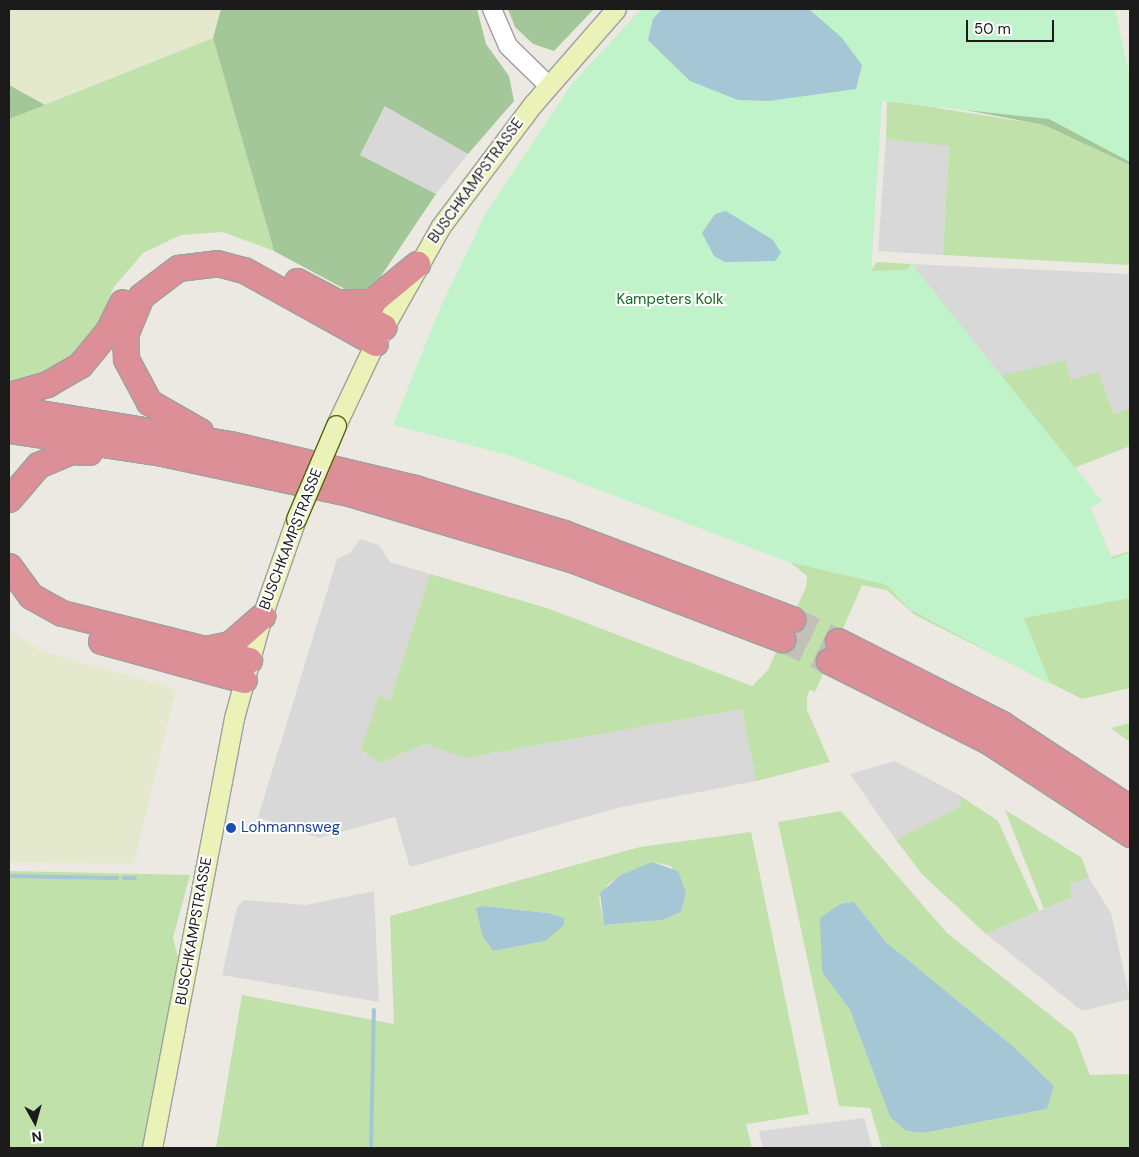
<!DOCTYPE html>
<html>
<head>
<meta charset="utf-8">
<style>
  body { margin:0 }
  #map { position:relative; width:1139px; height:1157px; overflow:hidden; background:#ebe9e1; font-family:"DM Sans",sans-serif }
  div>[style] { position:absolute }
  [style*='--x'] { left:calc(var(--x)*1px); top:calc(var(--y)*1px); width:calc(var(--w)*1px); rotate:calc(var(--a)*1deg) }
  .residential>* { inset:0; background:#d9d8d8 }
  .farmland>* { inset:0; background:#e4e9cd }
  .grass>* { inset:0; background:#c1e1ab }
  .forest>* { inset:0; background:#a3c799 }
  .park>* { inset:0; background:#c0f3c9 }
  .water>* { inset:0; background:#a5c6d5 }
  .stream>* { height:4px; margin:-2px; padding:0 2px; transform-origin:2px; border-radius:2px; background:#a5c6d5 }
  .motorway-tunnel>* { height:25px; margin-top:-12.5px; transform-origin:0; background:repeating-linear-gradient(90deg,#c1c0b9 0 25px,transparent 0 37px) }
  .roads { filter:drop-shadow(1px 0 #9f9f9f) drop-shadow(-1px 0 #9f9f9f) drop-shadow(0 1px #9f9f9f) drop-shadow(0 -1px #9f9f9f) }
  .tertiary>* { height:18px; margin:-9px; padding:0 9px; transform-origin:9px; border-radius:9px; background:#fff }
  .secondary>* { height:19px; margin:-9.5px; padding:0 9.5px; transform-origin:9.5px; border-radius:9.5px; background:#eaf2b8 }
  .motorway>* { height:25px; margin:-12.5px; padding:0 12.5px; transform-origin:12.5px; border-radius:12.5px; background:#dc8f97 }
  .bridges { filter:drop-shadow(1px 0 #54640f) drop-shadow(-1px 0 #54640f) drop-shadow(0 1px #54640f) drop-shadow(0 -1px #54640f) }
  .secondary-bridge>* { height:19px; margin:-9.5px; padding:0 9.5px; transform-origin:9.5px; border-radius:9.5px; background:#eaf2b8 }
  .dots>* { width:14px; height:14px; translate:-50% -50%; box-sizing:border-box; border:2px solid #fff; border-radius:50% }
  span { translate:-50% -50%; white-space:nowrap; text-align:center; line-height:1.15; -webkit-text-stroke:4px #fff; paint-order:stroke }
  .street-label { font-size:15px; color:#1b1b1b }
  .park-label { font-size:15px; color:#156c24 }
  .transit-label { font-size:15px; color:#164399 }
  .left { translate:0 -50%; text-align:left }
  .frame { position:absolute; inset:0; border:10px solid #1b1b1b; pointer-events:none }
  .north { position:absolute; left:10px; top:1097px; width:50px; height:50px; -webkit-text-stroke:4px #fff; paint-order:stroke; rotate:173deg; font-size:14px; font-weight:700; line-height:20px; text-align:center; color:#1b1b1b }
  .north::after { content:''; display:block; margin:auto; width:18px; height:22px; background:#1b1b1b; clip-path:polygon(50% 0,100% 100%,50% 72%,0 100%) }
  .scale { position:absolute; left:966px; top:20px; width:88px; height:22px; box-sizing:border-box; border:2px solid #1b1b1b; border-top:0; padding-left:6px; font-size:15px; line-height:18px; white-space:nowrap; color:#1b1b1b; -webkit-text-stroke:4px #fff; paint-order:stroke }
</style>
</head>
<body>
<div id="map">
  <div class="residential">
    <div style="clip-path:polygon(386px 105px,468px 154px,436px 194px,360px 155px)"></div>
    <div style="clip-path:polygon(886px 139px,949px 145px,943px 255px,878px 251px)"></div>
    <div style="clip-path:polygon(911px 264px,1130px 274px,1130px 408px,1114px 414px,1098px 371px,1071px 380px,1000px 376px)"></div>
    <div style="clip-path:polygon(360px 539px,379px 545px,390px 562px,430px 574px,390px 700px,379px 696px,360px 750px,380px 763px,425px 744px,465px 758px,742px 709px,756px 781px,617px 808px,410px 867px,395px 817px,319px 838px,258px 817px,337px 559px,351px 552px)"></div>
    <div style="clip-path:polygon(895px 761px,959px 795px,962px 806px,896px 840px,850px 774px)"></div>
    <div style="clip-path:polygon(1089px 878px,1111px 913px,1130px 999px,1082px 1011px,986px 934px,1072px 897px,1070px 883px)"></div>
    <div style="clip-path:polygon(374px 891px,379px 1002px,222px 975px,237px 907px,244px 900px,306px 905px)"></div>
    <div style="clip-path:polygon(864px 1118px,872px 1148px,763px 1148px,759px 1131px)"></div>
  </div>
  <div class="farmland">
    <div style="clip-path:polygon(9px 9px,221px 9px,213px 38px,45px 105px,9px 85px)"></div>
    <div style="clip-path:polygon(9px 631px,42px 651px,176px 689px,134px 864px,9px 862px)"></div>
  </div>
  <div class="grass">
    <div style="clip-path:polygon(213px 38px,274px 251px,223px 232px,181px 235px,143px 253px,114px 287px,90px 340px,63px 365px,21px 381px,9px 381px,9px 119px)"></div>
    <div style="clip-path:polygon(887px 100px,1044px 125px,1130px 165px,1130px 265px,943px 255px,949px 146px,886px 139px)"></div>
    <div style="clip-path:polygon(877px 262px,911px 264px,1000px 376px,1065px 360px,1071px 380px,1098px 371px,1114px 414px,1130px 408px,1130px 446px,1074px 468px,1111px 557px,1130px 551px,1130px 688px,1082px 699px,915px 615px,887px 590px,862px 585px,815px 692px,810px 690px,807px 697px,807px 710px,830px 762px,756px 781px,742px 709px,465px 758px,425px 744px,380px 763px,360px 750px,379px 696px,390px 700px,430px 574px,547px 608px,752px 686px,768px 670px,806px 587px,807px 576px,786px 559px,860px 287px)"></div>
    <div style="clip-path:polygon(1130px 723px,1130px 742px,1111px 728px)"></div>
    <div style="clip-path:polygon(959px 795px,998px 821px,1039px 911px,986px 934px,922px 874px,896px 840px,961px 806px)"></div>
    <div style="clip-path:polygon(1005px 810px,1082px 858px,1089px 878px,1070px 883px,1072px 897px,1044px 909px)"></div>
    <div style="clip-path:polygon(evenodd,841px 811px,947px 933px,1074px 1034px,1090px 1075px,1130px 1074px,1130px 1148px,882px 1148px,870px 1108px,839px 1106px,778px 822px,841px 811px,854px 902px,886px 942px,1014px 1047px,1054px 1086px,1047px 1109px,923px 1133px,906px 1131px,890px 1117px,850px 1010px,822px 972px,854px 902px)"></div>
    <div style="clip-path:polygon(evenodd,751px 832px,809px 1114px,746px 1124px,752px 1148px,216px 1148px,242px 995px,394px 1024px,390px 916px,640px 847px,751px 832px,652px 862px,671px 866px,686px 893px,681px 912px,662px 920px,604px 925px,599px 898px,608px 884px,652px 862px,751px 832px,484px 906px,548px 913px,545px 941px,493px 951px,483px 937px,484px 906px)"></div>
    <div style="clip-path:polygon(9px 871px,190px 875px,173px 938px,178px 957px,175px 994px,147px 1148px,9px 1148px)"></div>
  </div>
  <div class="forest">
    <div style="clip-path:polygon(221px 9px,477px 9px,486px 44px,509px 76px,514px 101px,468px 154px,385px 106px,360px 155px,436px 194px,375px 285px,354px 294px,274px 251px,213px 38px)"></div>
    <div style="clip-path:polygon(508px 9px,594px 9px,554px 51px,533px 44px,515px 27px)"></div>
    <div style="clip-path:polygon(9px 85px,45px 105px,9px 119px)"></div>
    <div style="clip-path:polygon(934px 104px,1048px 111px,1130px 150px,1130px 165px,1044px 125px)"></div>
  </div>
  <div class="park">
    <div style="clip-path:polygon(641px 9px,1115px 9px,1130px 79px,1130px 162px,1049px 119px,882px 101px,871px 271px,907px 270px,911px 263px,1103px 502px,1090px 507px,1112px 559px,1130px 552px,1130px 598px,1024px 618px,1051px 685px,909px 609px,887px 585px,788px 562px,508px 455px,393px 425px,440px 308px,487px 211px,571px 85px)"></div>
  </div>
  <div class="water">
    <div style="clip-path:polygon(662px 9px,809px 9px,842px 38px,862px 65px,856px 89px,768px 101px,738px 100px,690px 81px,648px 40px,653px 19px)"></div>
    <div style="clip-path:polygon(726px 211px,773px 240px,781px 253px,775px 261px,725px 262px,714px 256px,702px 233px,715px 214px)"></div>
    <div style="clip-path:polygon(652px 862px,678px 871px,686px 893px,681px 912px,662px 920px,604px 925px,600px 893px,621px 875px)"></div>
    <div style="clip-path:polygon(854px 902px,886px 942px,1014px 1047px,1054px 1086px,1047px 1109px,923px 1133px,906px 1131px,890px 1117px,850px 1010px,822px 972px,820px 918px,840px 904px)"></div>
    <div style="clip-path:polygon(484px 906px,548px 913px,564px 918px,564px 925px,545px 941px,493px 951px,483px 937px,476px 908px)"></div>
  </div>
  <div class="stream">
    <div style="--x:9;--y:876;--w:108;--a:1.1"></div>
    <div style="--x:124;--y:878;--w:11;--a:0"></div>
    <div style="--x:371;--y:1148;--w:138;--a:-88.8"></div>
  </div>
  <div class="motorway-tunnel">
    <div style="--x:792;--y:619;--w:51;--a:25.6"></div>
    <div style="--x:782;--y:639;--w:52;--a:25.1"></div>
  </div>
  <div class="roads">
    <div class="tertiary">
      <div style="--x:492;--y:9;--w:40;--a:66.6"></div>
      <div style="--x:508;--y:46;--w:56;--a:44.3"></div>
    </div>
    <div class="secondary">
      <div style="--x:336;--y:425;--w:91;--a:-64.6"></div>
      <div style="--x:375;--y:343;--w:134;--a:-60.6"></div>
      <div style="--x:441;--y:226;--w:153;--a:-53"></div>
      <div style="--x:533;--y:104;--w:126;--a:-48.9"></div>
      <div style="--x:152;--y:1148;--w:438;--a:-79.2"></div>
      <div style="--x:234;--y:718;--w:106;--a:-74.6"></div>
      <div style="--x:262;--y:616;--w:103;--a:-70.7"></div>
    </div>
    <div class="motorway">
      <div style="--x:297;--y:281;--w:98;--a:27.9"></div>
      <div style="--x:340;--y:302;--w:31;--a:0"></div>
      <div style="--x:371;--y:302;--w:60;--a:-39.6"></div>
      <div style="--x:9;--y:395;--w:40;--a:-16"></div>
      <div style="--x:47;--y:384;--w:38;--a:-30"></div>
      <div style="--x:80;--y:365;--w:44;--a:-50.5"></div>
      <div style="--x:108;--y:331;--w:32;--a:-64"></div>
      <div style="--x:9;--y:408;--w:224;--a:9.3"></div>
      <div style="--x:230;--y:444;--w:190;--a:13.4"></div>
      <div style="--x:415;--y:488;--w:156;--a:16.8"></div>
      <div style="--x:564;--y:533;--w:244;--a:20.7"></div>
      <div style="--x:9;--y:430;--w:155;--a:8.5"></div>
      <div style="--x:162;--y:453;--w:191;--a:12.1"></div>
      <div style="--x:349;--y:493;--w:232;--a:16.6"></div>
      <div style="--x:571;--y:559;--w:226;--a:20.8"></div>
      <div style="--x:200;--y:431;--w:59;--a:-150.4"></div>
      <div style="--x:149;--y:402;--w:49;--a:-118.1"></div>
      <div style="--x:126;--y:359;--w:24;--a:-92"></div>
      <div style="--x:125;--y:335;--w:42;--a:-67.7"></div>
      <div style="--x:141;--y:296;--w:46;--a:-37.1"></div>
      <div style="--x:178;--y:268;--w:39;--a:-7"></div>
      <div style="--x:217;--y:263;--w:28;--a:15"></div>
      <div style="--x:244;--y:270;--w:150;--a:29.1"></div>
      <div style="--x:9;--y:499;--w:45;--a:-49.5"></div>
      <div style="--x:38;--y:465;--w:36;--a:-23"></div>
      <div style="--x:71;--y:451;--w:18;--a:3"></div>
      <div style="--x:9;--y:566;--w:37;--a:54"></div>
      <div style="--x:31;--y:596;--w:35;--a:29"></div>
      <div style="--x:62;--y:613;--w:193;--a:14.1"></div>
      <div style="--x:101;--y:641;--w:148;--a:15.3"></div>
      <div style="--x:838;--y:641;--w:184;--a:26.8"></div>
      <div style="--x:1002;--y:724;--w:153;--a:33.3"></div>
      <div style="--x:206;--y:649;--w:25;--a:-12"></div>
      <div style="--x:230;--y:644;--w:43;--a:-41.2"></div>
      <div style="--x:829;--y:661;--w:178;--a:26.7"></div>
      <div style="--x:988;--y:741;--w:170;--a:33.2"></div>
    </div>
  </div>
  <div class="bridges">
    <div class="secondary-bridge">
      <div style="--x:296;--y:519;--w:102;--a:-66.9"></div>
    </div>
  </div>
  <div class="dots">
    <div style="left:231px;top:828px;background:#1a4fb4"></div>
  </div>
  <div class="street-label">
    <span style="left:476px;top:181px;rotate:-54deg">BUSCHKAMPSTRASSE</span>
    <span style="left:291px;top:539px;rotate:-69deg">BUSCHKAMPSTRASSE</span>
    <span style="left:194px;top:931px;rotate:-80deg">BUSCHKAMPSTRASSE</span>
  </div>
  <div class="park-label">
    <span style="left:670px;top:300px">Kampeters Kolk</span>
  </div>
  <div class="transit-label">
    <span class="left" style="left:241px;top:828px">Lohmannsweg</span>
  </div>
  <div class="frame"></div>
  <div class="north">N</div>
  <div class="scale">50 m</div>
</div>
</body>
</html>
